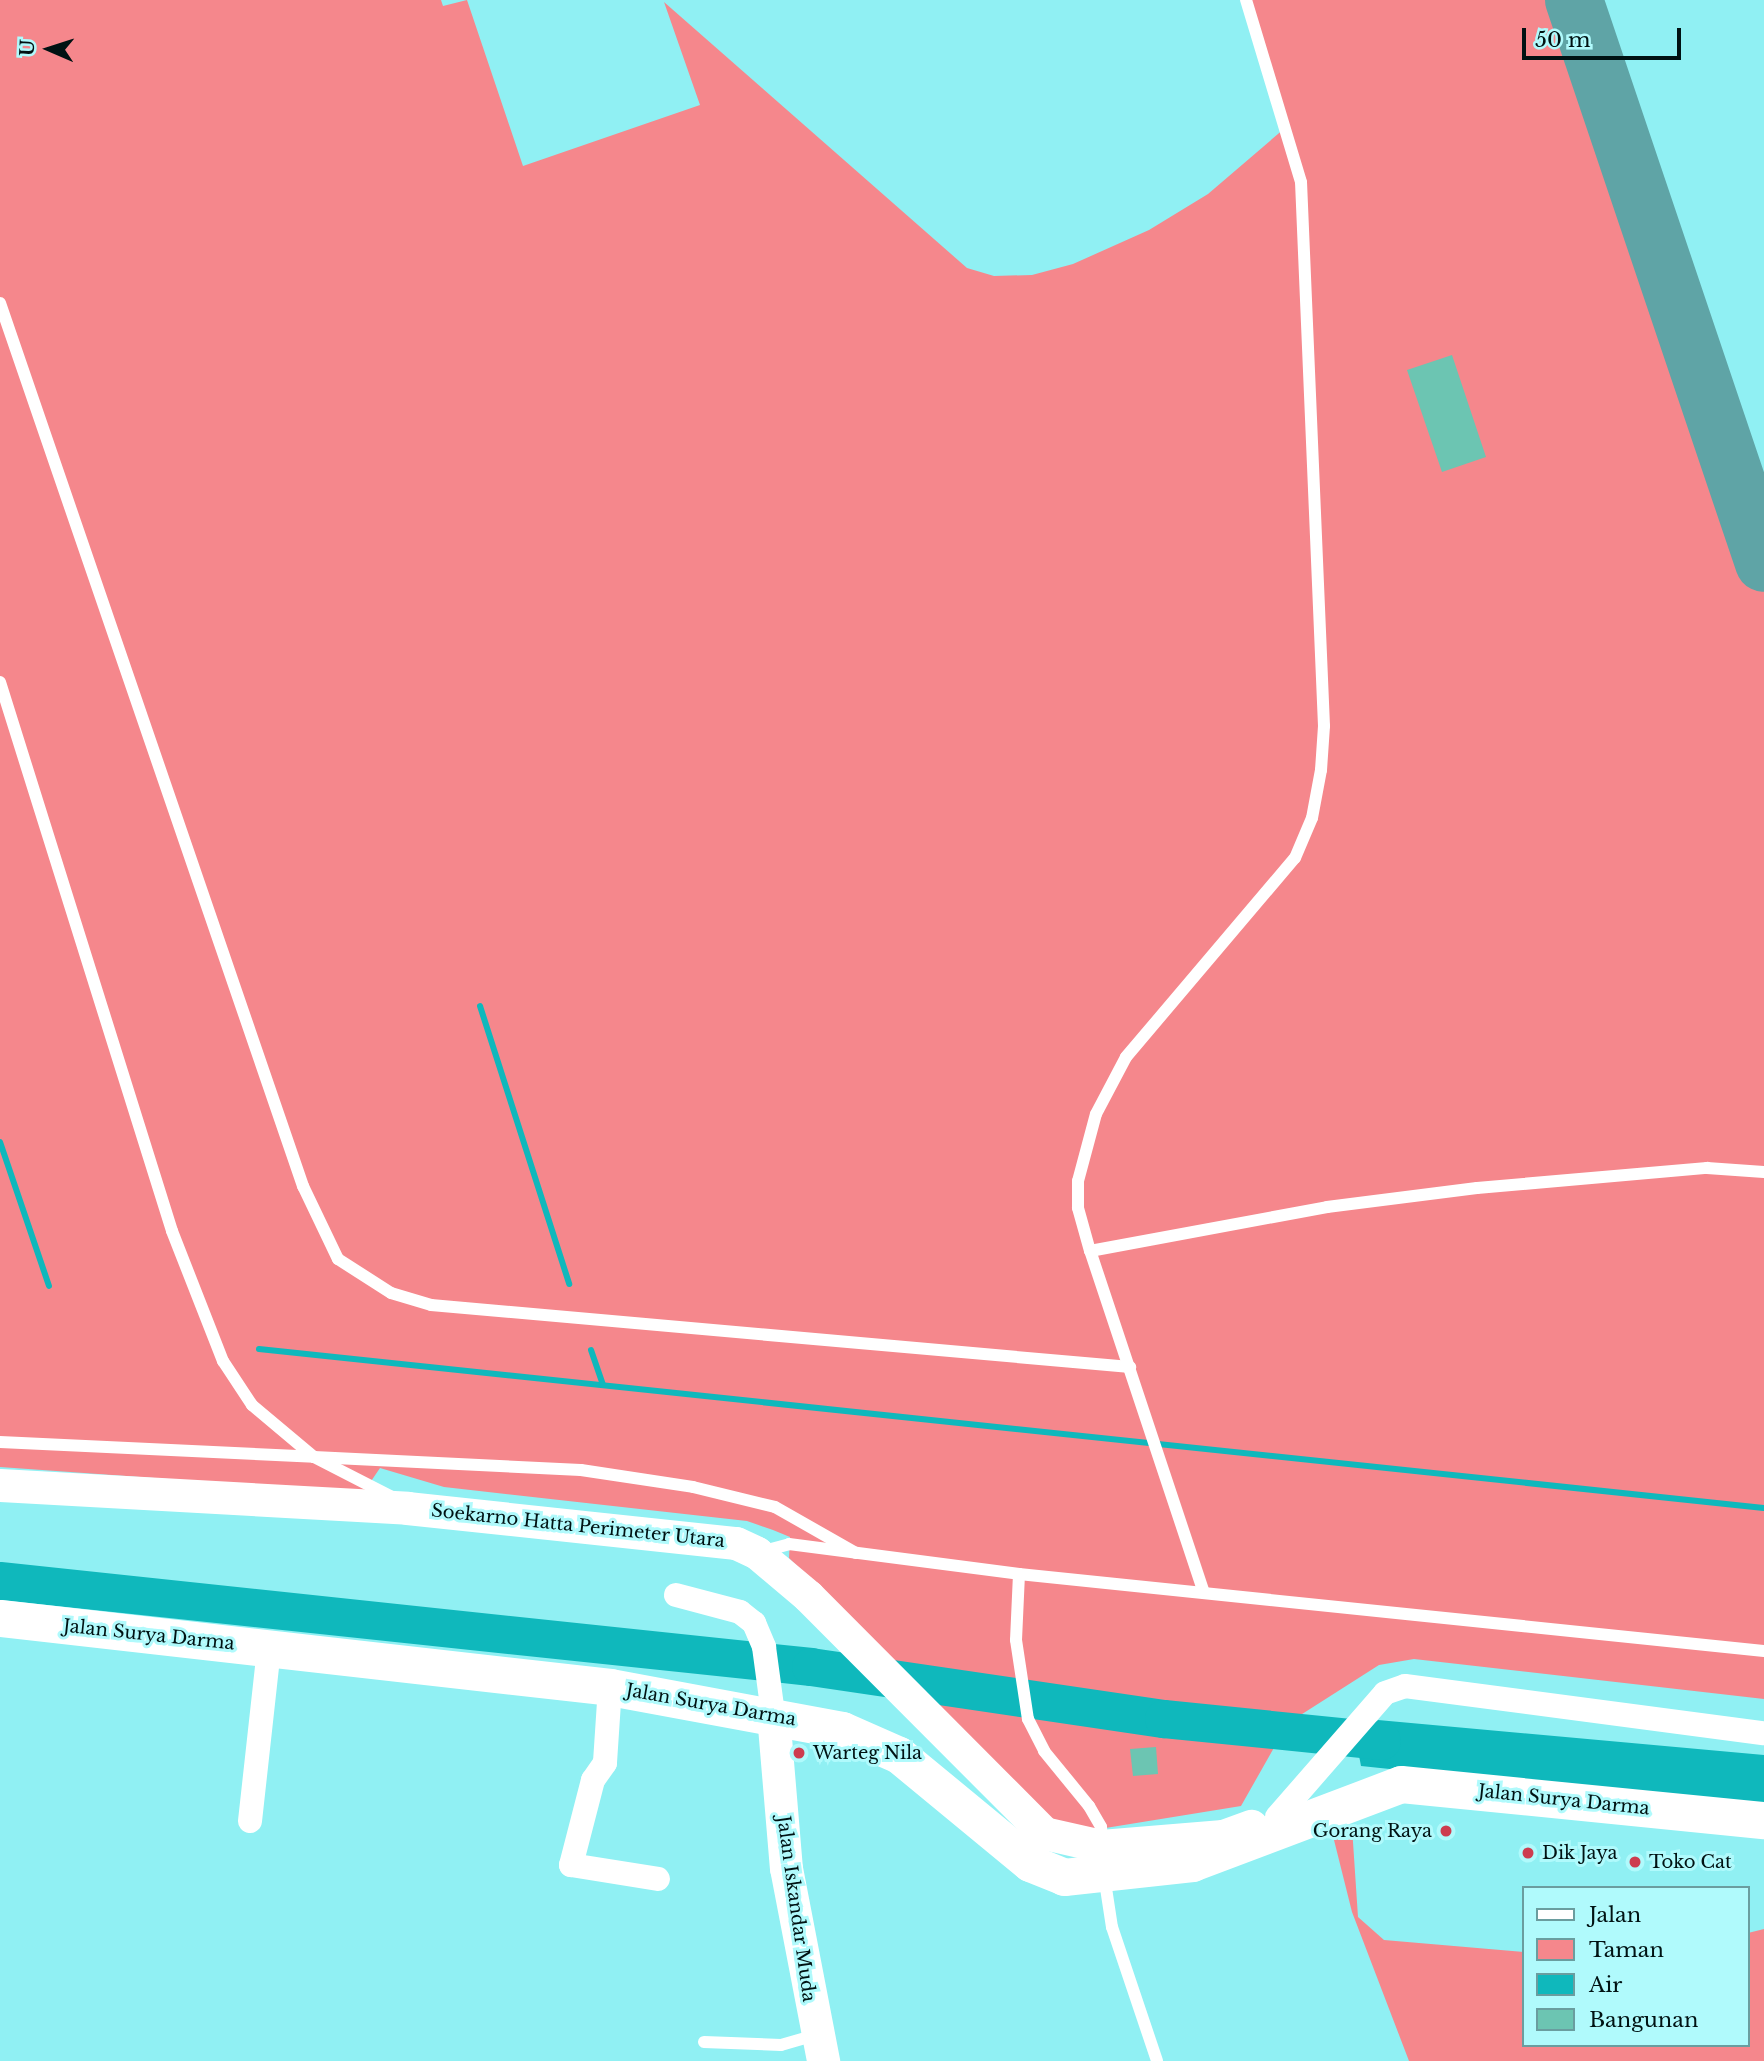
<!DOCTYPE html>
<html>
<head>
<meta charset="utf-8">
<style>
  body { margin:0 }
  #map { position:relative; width:1764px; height:2061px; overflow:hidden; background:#90f0f3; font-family:"Libre Baskerville",serif }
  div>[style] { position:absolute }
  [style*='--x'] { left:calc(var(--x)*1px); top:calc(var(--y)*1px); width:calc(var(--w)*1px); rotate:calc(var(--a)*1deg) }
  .green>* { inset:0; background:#f5878c }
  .water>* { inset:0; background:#0fb8bc }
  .stream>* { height:6px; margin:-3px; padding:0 3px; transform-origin:3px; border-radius:3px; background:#0fb8bc }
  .river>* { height:38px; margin:-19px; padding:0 19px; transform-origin:19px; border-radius:19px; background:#0fb8bc }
  .taxiway>* { height:58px; margin:-29px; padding:0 29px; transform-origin:29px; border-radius:29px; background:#5fa4a6 }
  .building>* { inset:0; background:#6cc5b2 }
  .lane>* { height:12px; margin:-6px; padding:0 6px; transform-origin:6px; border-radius:6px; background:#fff }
  .street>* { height:24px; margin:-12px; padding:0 12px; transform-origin:12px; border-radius:12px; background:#fff }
  .secondary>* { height:33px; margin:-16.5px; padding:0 16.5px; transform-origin:16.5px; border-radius:16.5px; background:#fff }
  .primary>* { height:37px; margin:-18.5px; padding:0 18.5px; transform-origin:18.5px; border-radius:18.5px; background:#fff }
  .dots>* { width:19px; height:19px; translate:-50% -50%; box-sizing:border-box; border:4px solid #b0fafc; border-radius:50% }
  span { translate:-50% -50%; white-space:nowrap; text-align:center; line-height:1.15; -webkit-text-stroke:6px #b0fafc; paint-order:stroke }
  .street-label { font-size:18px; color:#001213 }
  .poi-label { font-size:18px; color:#001213 }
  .left { translate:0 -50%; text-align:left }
  .right { translate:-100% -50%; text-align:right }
  .legend { position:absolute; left:1522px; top:1886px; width:228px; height:161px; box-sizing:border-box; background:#b0fafc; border:2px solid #6a9d9f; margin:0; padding:9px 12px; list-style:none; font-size:21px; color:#001213 }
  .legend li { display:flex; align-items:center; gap:14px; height:35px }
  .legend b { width:35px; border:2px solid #6a9d9f }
  .north { position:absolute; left:14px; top:14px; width:70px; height:70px; -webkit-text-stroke:5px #b0fafc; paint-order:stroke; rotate:273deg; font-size:19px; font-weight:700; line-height:28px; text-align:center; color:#001213 }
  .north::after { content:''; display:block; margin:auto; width:24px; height:32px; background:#001213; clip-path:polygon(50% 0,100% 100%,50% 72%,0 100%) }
  .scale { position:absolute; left:1522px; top:28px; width:159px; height:32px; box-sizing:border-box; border:4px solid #001213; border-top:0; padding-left:9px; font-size:21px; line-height:24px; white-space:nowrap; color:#001213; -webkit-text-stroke:5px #b0fafc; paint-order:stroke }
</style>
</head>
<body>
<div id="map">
  <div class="green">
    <div style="clip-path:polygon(0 0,441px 0,443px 6px,467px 0,523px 166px,700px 105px,664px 2px,967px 268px,994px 276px,1032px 275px,1073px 264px,1149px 230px,1208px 194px,1285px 128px,1246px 0,1574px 0,1764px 563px,1764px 1699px,1414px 1659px,1379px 1665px,1288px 1723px,1241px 1806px,1087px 1831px,1052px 1831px,789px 1558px,790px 1537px,773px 1530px,747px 1521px,444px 1487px,380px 1468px,363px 1493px,0 1467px)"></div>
    <div style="clip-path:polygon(1352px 1827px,1358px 1917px,1384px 1940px,1524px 1952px,1524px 2045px,1748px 2045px,1748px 1933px,1764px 1929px,1764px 2061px,1409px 2061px,1352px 1912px,1334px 1840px)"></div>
  </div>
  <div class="water">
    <div style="clip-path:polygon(1378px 1720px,1764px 1755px,1764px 1808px,1361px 1766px,1356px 1740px)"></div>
  </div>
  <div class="stream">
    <div style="--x:480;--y:1006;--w:292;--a:72.2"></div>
    <div style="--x:0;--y:1142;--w:152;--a:71.2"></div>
    <div style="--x:259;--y:1349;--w:1513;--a:6.03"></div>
    <div style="--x:591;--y:1350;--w:37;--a:71"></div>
  </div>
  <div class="river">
    <div style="--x:0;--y:1581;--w:816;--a:6.05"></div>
    <div style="--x:811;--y:1667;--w:357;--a:8.4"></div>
    <div style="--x:1164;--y:1719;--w:219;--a:5.8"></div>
  </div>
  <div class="taxiway">
    <div style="--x:1574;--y:0;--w:594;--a:71.35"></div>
  </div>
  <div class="building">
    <div style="clip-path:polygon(1452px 355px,1486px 457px,1442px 472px,1407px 370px)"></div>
    <div style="clip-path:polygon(1156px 1747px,1158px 1774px,1133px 1776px,1130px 1749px)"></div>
  </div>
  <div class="lane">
    <div style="--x:0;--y:303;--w:934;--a:71.06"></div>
    <div style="--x:303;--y:1186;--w:81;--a:64.4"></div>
    <div style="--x:338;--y:1259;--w:63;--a:32.7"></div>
    <div style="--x:391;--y:1293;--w:42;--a:16.7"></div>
    <div style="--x:431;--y:1305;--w:702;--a:5.07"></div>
    <div style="--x:0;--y:682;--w:575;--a:72.6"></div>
    <div style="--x:172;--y:1231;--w:140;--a:68.6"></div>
    <div style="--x:223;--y:1361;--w:53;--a:56.6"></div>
    <div style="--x:252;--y:1405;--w:81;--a:40"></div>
    <div style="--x:314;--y:1457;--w:267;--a:2.8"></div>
    <div style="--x:581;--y:1470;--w:113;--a:8.6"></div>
    <div style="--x:693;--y:1487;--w:84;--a:13.7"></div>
    <div style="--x:775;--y:1507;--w:93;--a:29.6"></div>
    <div style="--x:1090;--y:1251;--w:241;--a:-10.5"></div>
    <div style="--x:1327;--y:1207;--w:151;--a:-7.2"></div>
    <div style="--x:1477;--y:1188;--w:231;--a:-5"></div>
    <div style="--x:1707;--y:1168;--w:57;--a:4"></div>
    <div style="--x:0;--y:1442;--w:314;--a:2.7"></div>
    <div style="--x:314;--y:1457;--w:88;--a:27.1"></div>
    <div style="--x:760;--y:1552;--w:30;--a:-15"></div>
    <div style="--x:789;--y:1544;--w:232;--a:7.4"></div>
    <div style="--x:1019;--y:1574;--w:749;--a:5.9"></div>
    <div style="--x:1019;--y:1574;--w:66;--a:92.6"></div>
    <div style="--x:1016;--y:1640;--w:80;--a:81.4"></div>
    <div style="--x:1028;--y:1719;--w:36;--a:63"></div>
    <div style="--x:1044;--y:1751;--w:71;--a:50.7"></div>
    <div style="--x:1089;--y:1806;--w:24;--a:60"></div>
    <div style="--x:1101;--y:1827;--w:16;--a:86"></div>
    <div style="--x:1204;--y:1593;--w:360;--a:-108.4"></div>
    <div style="--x:1090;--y:1251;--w:45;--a:-105.6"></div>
    <div style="--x:1078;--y:1208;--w:27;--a:-90"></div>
    <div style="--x:1078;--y:1181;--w:69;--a:-75"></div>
    <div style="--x:1096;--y:1114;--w:64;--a:-62.2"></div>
    <div style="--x:1126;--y:1057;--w:261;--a:-49.7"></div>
    <div style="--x:1295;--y:858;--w:43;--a:-67"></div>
    <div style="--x:1312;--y:818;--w:49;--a:-79.4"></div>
    <div style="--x:1321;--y:770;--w:44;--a:-86.1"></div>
    <div style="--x:1324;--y:726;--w:544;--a:-92.42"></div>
    <div style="--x:1301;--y:182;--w:190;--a:-106.8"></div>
    <div style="--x:1104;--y:1875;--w:53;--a:81.3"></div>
    <div style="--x:1112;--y:1927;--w:141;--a:71.4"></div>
    <div style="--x:704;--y:2042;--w:77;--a:2.2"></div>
    <div style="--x:781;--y:2045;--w:35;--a:-16"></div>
  </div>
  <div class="street">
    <div style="--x:676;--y:1595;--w:66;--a:14.9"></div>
    <div style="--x:740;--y:1612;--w:18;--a:38"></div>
    <div style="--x:754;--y:1623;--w:26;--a:67"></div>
    <div style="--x:764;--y:1647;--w:68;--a:82.3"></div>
    <div style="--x:610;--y:1687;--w:76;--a:93.8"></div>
    <div style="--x:605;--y:1763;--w:21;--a:125"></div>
    <div style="--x:593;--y:1780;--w:88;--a:104.5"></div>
    <div style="--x:571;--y:1865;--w:88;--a:9.1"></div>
    <div style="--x:1277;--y:1817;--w:164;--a:-48.9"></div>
    <div style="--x:1385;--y:1693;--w:21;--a:-19"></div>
    <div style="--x:1405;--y:1686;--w:362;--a:7.5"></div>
    <div style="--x:250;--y:1821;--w:174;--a:-83.7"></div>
  </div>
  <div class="secondary">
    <div style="--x:0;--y:1485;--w:408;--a:3.2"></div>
    <div style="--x:407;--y:1508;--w:331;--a:6.1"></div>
    <div style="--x:736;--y:1543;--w:23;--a:25"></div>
    <div style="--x:757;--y:1553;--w:67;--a:40.1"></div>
    <div style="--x:808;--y:1596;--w:334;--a:45.1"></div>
    <div style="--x:1044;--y:1833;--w:58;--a:12.8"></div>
    <div style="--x:1101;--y:1846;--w:122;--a:-4.7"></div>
    <div style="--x:1223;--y:1836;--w:30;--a:-20"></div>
    <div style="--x:773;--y:1714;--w:155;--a:85.2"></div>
    <div style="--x:786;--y:1868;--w:197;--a:79.1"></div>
  </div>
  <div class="primary">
    <div style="--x:0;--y:1618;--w:614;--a:6.45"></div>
    <div style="--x:610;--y:1687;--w:236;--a:10.5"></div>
    <div style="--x:842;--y:1730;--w:62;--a:23.7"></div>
    <div style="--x:899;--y:1755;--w:170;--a:39.5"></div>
    <div style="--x:1030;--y:1863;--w:37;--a:22"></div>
    <div style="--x:1064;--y:1877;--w:129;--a:-6.2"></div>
    <div style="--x:1192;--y:1863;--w:223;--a:-20.7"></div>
    <div style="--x:1401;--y:1784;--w:365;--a:5.7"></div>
  </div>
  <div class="dots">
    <div style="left:799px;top:1753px;background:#cd3c4f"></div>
    <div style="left:1446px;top:1831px;background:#cd3c4f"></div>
    <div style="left:1528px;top:1853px;background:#cd3c4f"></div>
    <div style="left:1635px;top:1862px;background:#cd3c4f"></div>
  </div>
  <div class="street-label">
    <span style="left:578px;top:1526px;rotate:6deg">Soekarno Hatta Perimeter Utara</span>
    <span style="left:149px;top:1635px;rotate:6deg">Jalan Surya Darma</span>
    <span style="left:711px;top:1705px;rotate:10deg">Jalan Surya Darma</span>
    <span style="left:1564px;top:1800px;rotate:6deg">Jalan Surya Darma</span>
    <span style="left:796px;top:1909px;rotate:82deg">Jalan Iskandar Muda</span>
  </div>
  <div class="poi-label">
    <span class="left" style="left:813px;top:1753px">Warteg Nila</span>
    <span class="right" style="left:1432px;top:1831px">Gorang Raya</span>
    <span class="left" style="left:1542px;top:1853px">Dik Jaya</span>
    <span class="left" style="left:1649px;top:1862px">Toko Cat</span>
  </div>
  <ul class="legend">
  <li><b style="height:9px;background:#fff"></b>Jalan</li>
  <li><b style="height:19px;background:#f5878c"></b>Taman</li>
  <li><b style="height:19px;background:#0fb8bc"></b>Air</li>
  <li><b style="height:19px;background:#6cc5b2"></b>Bangunan</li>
  </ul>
  <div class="north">U</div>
  <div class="scale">50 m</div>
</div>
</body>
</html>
